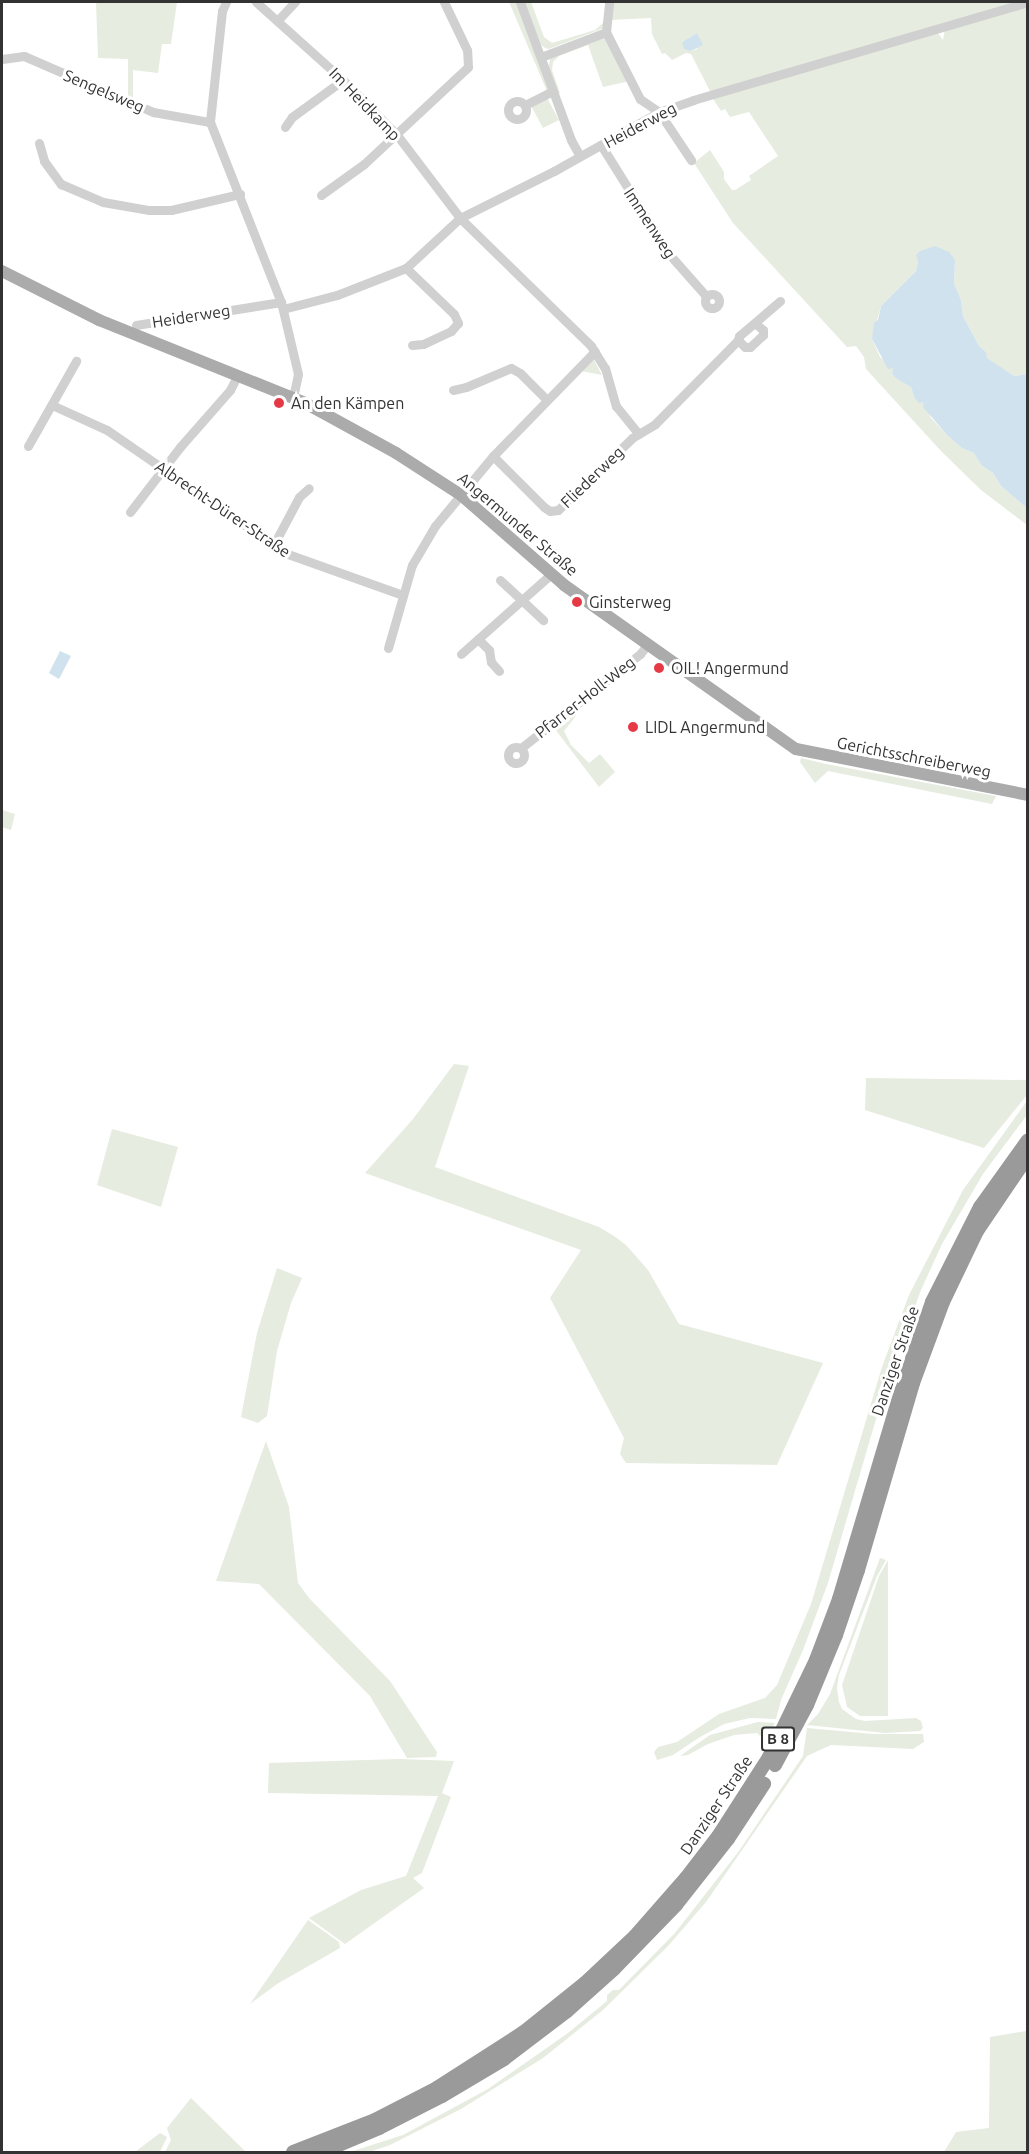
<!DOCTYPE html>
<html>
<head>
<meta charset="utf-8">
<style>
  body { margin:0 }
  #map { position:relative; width:1029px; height:2154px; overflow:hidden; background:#fff; font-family:Ubuntu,sans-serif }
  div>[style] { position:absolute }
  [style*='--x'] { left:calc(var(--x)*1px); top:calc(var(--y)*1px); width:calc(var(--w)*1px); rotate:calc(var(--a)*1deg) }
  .green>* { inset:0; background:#e6ecdf }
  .water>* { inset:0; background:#cfe2ee }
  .minor>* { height:9px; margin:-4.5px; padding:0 4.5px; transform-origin:4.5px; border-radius:4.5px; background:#d0d0d0 }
  .minor>.ring { margin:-4.5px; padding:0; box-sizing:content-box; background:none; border:9px solid #d0d0d0; border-radius:50% }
  .major>* { height:12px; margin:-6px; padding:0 6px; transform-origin:6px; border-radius:6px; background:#ababab }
  .highway>* { height:14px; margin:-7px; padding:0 7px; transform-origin:7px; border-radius:7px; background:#9a9a9a }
  .dots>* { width:16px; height:16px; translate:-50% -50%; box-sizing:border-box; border:3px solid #fff; border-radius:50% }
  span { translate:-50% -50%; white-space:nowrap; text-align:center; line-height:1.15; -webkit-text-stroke:6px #fff; paint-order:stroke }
  .shield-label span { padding:2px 4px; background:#fff; border:2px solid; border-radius:4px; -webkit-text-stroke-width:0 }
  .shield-label { font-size:15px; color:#333; font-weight:700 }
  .street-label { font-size:16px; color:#333 }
  .poi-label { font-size:16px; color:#333 }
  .left { translate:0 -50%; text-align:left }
  .frame { position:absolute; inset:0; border:3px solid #333; pointer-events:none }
</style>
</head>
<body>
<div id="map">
  <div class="green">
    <div style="clip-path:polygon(96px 2px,177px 2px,171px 44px,162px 44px,158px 73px,133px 70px,133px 100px,128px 98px,128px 59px,98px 58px)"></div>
    <div style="clip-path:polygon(509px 2px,517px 2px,550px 89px,547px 91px)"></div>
    <div style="clip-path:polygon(523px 2px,531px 2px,544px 37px,552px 43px,595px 30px,604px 22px,604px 28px,549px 49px,545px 48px,541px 45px)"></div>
    <div style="clip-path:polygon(evenodd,611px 2px,1024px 2px,711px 93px,691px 54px,686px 53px,672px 60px,665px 53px,662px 54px,652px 34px,651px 18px,609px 20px,611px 2px,697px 33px,697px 49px,691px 51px,682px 42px,697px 33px)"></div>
    <div style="clip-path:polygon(1027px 3px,1027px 374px,1014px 376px,986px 359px,986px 352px,979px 346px,963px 316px,961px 300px,954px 283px,955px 260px,918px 261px,916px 271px,881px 306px,872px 339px,880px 357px,894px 368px,892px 374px,911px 387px,914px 397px,924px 402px,931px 418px,947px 435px,962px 448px,974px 453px,981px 465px,993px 473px,1001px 486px,1027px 508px,1027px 525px,981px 490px,941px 451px,866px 369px,864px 357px,856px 346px,847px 347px,733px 223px,694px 163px,710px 150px,724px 172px,724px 179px,732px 190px,735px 190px,751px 180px,749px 176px,778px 156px,749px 112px,730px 117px,725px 109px,721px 111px,711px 96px,937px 32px,943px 40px,945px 29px)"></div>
    <div style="clip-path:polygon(598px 37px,605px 38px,630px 81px,603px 87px,588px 45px,559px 56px,553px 62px,552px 70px,560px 93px,558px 94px,548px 68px,551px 56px)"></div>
    <div style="clip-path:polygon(547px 98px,559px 120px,543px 128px,530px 104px)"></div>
    <div style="clip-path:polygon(594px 360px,602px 375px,581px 371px,590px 361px)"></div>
    <div style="clip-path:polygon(575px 713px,576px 716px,564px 731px,571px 745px,589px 763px,600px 754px,615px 772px,599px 787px,555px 729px)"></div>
    <div style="clip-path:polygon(801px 758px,826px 764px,996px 796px,992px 804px,828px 771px,815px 783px,800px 762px)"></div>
    <div style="clip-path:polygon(2px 810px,15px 814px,11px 830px,2px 827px)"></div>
    <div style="clip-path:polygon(454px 1064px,469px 1066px,435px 1167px,599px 1227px,614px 1236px,626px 1245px,648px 1270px,679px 1324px,823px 1363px,777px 1465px,626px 1463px,620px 1454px,624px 1438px,550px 1298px,581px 1250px,365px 1173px,413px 1119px)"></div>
    <div style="clip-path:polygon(866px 1078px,1027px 1080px,1027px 1095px,984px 1148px,865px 1110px)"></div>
    <div style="clip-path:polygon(1027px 1101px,1027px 1115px,983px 1174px,942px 1244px,921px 1290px,881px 1402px,828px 1583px,803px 1650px,781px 1700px,776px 1719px,750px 1718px,724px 1724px,700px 1737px,673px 1755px,657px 1760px,654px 1752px,658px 1747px,677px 1742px,719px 1714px,765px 1698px,777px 1685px,811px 1604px,882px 1367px,909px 1295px,963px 1190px)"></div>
    <div style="clip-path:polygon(112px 1129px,178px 1147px,161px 1207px,97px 1185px)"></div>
    <div style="clip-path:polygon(277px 1268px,302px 1278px,291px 1303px,277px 1351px,267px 1416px,258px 1423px,241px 1417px,257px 1333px)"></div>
    <div style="clip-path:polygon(266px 1441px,289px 1507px,298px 1583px,309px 1598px,390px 1681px,437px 1752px,436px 1757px,407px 1758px,370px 1696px,259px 1584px,216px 1581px)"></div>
    <div style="clip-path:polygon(880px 1558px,886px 1560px,877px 1576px,839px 1675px,837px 1688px,839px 1702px,842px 1709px,856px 1719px,865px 1721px,916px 1718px,921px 1721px,923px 1728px,920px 1731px,885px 1733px,807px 1725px,818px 1714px,830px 1694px)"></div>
    <div style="clip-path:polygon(888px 1560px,888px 1716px,860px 1716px,847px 1707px,842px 1685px,879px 1576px)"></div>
    <div style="clip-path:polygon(758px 1722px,775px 1723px,771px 1730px,760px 1736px,757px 1733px,734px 1735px,708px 1744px,688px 1755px,680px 1756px,710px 1735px)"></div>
    <div style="clip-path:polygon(807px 1728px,873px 1734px,923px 1734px,924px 1742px,913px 1749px,831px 1745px,807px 1756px,706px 1902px,668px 1946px,603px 2010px,543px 2058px,461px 2109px,390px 2145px,369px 2152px,350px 2152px,403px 2135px,488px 2089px,568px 2033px,607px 2001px,607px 1995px,613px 1990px,619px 1990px,675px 1933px,739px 1851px,803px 1756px)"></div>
    <div style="clip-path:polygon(400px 1759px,454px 1761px,442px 1793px,451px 1797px,422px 1873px,413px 1878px,424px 1888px,345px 1944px,309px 1918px,361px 1890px,406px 1876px,438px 1796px,268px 1793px,269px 1763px)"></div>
    <div style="clip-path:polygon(308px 1920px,339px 1942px,340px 1948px,277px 1984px,250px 2004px)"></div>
    <div style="clip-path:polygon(1027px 2028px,1026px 2152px,944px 2152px,956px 2132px,989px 2128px,990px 2037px,1026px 2031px)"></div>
    <div style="clip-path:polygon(191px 2098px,246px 2152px,165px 2152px,171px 2140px,167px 2128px)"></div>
    <div style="clip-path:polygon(160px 2133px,167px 2137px,160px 2152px,135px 2152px)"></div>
  </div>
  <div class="water">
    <div style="clip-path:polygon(697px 33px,703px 45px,691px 51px,684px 49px,682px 42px)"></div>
    <div style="clip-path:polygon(935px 246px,949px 252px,955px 260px,954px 283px,961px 300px,963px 316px,979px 346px,986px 352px,987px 358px,1014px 376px,1027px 374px,1027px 508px,1001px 486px,993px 473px,981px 465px,974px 453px,962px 448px,947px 435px,923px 407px,924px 402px,919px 403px,914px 397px,911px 387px,897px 379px,892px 374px,893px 368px,888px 369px,872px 339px,874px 323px,878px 320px,881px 306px,916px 271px,918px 261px,916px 255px,920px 251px)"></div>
    <div style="clip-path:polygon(60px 651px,71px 656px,59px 679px,49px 673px)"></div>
  </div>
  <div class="minor">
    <div style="--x:226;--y:2;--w:10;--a:114"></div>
    <div style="--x:222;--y:11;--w:112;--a:96.2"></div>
    <div style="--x:210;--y:122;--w:193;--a:68.5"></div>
    <div style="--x:281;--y:302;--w:74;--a:76.7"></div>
    <div style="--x:298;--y:374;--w:25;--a:102"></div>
    <div style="--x:256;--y:2;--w:117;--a:41.9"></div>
    <div style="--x:343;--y:80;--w:77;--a:45.5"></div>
    <div style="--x:397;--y:135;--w:104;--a:52.8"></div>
    <div style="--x:460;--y:218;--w:183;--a:44.3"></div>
    <div style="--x:591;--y:346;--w:26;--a:58"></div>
    <div style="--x:605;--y:368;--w:40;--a:74"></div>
    <div style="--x:616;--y:406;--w:36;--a:51"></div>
    <div style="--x:520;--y:2;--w:147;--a:69.7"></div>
    <div style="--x:571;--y:140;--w:18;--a:61"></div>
    <div style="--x:278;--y:20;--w:25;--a:-47"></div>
    <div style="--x:606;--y:32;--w:75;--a:63.1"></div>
    <div style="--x:640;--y:99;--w:23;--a:34"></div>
    <div style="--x:659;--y:112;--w:58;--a:56.3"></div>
    <div style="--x:541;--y:57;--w:70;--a:-21"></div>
    <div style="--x:606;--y:32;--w:30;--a:-84"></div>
    <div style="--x:2;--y:59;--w:22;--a:-8"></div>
    <div style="--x:24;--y:56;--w:141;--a:23.5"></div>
    <div style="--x:153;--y:112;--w:58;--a:10"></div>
    <div class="ring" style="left:508px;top:101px;width:9px;height:9px"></div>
    <div style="--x:525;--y:105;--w:31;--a:-27"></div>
    <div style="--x:285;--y:127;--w:12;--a:-55"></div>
    <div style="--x:292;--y:117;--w:63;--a:-36"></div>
    <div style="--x:39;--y:143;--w:19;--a:74"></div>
    <div style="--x:44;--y:161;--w:29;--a:54"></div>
    <div style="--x:61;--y:184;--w:46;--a:23.2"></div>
    <div style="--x:103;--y:202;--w:47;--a:9.9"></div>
    <div style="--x:149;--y:210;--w:22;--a:0"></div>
    <div style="--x:171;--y:210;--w:71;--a:-13.1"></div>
    <div style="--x:601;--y:145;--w:128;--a:58"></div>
    <div style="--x:669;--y:254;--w:56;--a:48.6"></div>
    <div style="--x:321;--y:195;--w:53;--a:-35.8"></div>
    <div style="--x:364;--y:164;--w:142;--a:-43"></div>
    <div style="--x:468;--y:67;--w:17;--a:-93"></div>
    <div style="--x:467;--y:50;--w:53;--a:-115.6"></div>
    <div style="--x:406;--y:268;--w:66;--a:43.8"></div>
    <div style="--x:454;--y:314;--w:10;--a:66"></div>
    <div style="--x:458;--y:323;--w:11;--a:131"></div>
    <div style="--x:451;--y:331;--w:31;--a:155"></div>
    <div style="--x:423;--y:344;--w:11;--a:175"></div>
    <div class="ring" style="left:705px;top:294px;width:5px;height:5px"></div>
    <div style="--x:283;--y:309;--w:56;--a:-14.5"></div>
    <div style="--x:337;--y:295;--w:74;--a:-21.4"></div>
    <div style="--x:406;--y:268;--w:74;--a:-42.8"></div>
    <div style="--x:460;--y:218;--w:105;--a:-26.6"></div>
    <div style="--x:554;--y:171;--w:120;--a:-29.3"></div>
    <div style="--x:659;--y:112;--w:36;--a:-19"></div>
    <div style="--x:693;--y:100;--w:349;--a:-16.3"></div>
    <div style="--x:136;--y:325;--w:147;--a:-9"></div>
    <div style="--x:738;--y:340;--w:10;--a:45"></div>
    <div style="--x:745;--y:347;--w:5;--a:0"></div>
    <div style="--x:750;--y:347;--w:18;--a:-43"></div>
    <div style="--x:763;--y:335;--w:5;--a:-90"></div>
    <div style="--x:763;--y:330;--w:9;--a:-139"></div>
    <div style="--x:453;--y:390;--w:13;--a:-13"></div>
    <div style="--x:466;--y:387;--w:49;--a:-22.9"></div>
    <div style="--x:511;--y:368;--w:10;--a:29"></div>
    <div style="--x:520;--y:373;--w:38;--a:45"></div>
    <div style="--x:52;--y:405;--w:60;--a:24.4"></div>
    <div style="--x:107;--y:430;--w:216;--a:34.6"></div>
    <div style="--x:285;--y:553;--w:125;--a:19.6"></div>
    <div style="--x:28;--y:446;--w:98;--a:-60.5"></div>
    <div style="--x:493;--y:456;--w:72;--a:45"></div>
    <div style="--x:544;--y:507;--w:7;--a:34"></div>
    <div style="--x:550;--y:511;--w:8;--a:-7"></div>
    <div style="--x:558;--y:510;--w:103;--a:-44.2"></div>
    <div style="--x:632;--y:438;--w:27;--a:-31"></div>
    <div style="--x:655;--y:424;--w:118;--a:-45.3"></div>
    <div style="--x:738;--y:340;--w:4;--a:-76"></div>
    <div style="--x:739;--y:336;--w:54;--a:-40.5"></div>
    <div style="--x:130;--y:512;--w:82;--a:-52.4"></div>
    <div style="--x:180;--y:447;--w:76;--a:-48.7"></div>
    <div style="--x:230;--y:390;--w:16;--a:-63"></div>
    <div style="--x:273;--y:546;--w:55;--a:-62"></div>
    <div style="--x:299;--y:497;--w:13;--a:-42"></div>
    <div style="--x:500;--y:580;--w:59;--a:42.9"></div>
    <div style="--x:478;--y:639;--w:16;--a:45"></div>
    <div style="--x:489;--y:650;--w:12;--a:81"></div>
    <div style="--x:491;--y:662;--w:12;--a:48"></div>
    <div style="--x:388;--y:648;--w:86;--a:-73.9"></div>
    <div style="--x:412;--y:565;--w:45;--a:-59.5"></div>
    <div style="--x:435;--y:526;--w:91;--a:-50.4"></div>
    <div style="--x:493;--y:456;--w:146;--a:-45.8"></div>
    <div style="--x:461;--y:654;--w:120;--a:-41.6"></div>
    <div class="ring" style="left:508px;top:747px;width:7px;height:7px"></div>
    <div style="--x:521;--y:748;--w:152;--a:-38.3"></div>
    <div style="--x:640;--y:654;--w:11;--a:-52"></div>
  </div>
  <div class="major">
    <div style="--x:2;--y:271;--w:109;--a:26.8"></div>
    <div style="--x:99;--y:320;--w:222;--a:21.9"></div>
    <div style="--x:305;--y:403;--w:104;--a:28.8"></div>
    <div style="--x:396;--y:453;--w:77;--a:32.9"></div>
    <div style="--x:461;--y:495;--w:137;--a:41.1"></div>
    <div style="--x:564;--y:585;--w:284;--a:35.3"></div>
    <div style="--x:796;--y:749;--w:237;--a:11.2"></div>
  </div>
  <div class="highway">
    <div style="--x:775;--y:1765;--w:68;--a:-61.9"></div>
    <div style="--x:807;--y:1705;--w:76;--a:-67.5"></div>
    <div style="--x:836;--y:1635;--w:69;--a:-71.3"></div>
    <div style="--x:858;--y:1570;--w:195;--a:-73.6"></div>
    <div style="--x:913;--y:1383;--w:86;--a:-69.7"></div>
    <div style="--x:943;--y:1302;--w:79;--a:-64.4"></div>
    <div style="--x:977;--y:1231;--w:91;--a:-55.8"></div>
    <div style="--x:293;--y:2152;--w:88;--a:-21.3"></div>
    <div style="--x:375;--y:2120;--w:70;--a:-27.3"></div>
    <div style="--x:437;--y:2088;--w:103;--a:-32.8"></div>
    <div style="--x:524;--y:2032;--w:78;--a:-38.8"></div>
    <div style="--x:585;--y:1983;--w:69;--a:-43.2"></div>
    <div style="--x:635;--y:1936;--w:77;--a:-48.7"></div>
    <div style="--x:686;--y:1878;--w:54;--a:-52.5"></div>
    <div style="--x:719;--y:1835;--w:93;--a:-57.3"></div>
    <div style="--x:769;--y:1757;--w:108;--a:-64.1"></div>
    <div style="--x:816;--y:1660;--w:65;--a:-69.3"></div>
    <div style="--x:839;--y:1599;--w:224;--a:-73.4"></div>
    <div style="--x:903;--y:1384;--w:87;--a:-70.5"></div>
    <div style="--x:932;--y:1302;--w:106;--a:-63.2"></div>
    <div style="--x:980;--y:1207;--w:82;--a:-54.4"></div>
    <div style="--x:322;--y:2152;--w:62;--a:-22.8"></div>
    <div style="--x:379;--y:2128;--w:71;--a:-26.9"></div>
    <div style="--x:442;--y:2096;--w:72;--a:-30.8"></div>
    <div style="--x:504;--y:2059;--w:79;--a:-37.3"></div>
    <div style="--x:567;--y:2011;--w:63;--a:-41.8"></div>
    <div style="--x:614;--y:1969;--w:89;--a:-45.9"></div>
    <div style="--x:676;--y:1905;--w:84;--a:-51.8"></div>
    <div style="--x:728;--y:1839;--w:66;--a:-56.8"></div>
  </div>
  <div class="dots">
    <div style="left:279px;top:403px;background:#e63946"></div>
    <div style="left:577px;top:602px;background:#e63946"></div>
    <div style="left:659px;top:668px;background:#e63946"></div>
    <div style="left:633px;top:727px;background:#e63946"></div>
  </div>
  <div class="shield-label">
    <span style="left:778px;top:1739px">B 8</span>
  </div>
  <div class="street-label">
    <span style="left:104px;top:91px;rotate:23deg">Sengelsweg</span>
    <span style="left:365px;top:104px;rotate:46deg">Im Heidkamp</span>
    <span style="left:640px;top:125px;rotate:-28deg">Heiderweg</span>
    <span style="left:650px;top:223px;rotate:57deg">Immenweg</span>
    <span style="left:191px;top:316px;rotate:-9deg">Heiderweg</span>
    <span style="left:592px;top:477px;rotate:-44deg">Fliederweg</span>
    <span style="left:223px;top:509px;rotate:34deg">Albrecht-Dürer-Straße</span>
    <span style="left:518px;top:524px;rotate:40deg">Angermunder Straße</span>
    <span style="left:585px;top:697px;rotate:-38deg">Pfarrer-Holl-Weg</span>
    <span style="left:914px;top:757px;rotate:11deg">Gerichtsschreiberweg</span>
    <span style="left:895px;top:1361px;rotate:-71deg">Danziger Straße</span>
    <span style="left:716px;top:1805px;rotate:-56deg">Danziger Straße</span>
  </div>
  <div class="poi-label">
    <span class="left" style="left:291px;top:403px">An den Kämpen</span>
    <span class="left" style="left:589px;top:602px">Ginsterweg</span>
    <span class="left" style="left:671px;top:668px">OIL! Angermund</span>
    <span class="left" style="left:645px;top:727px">LIDL Angermund</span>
  </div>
  <div class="frame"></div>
</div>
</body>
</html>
